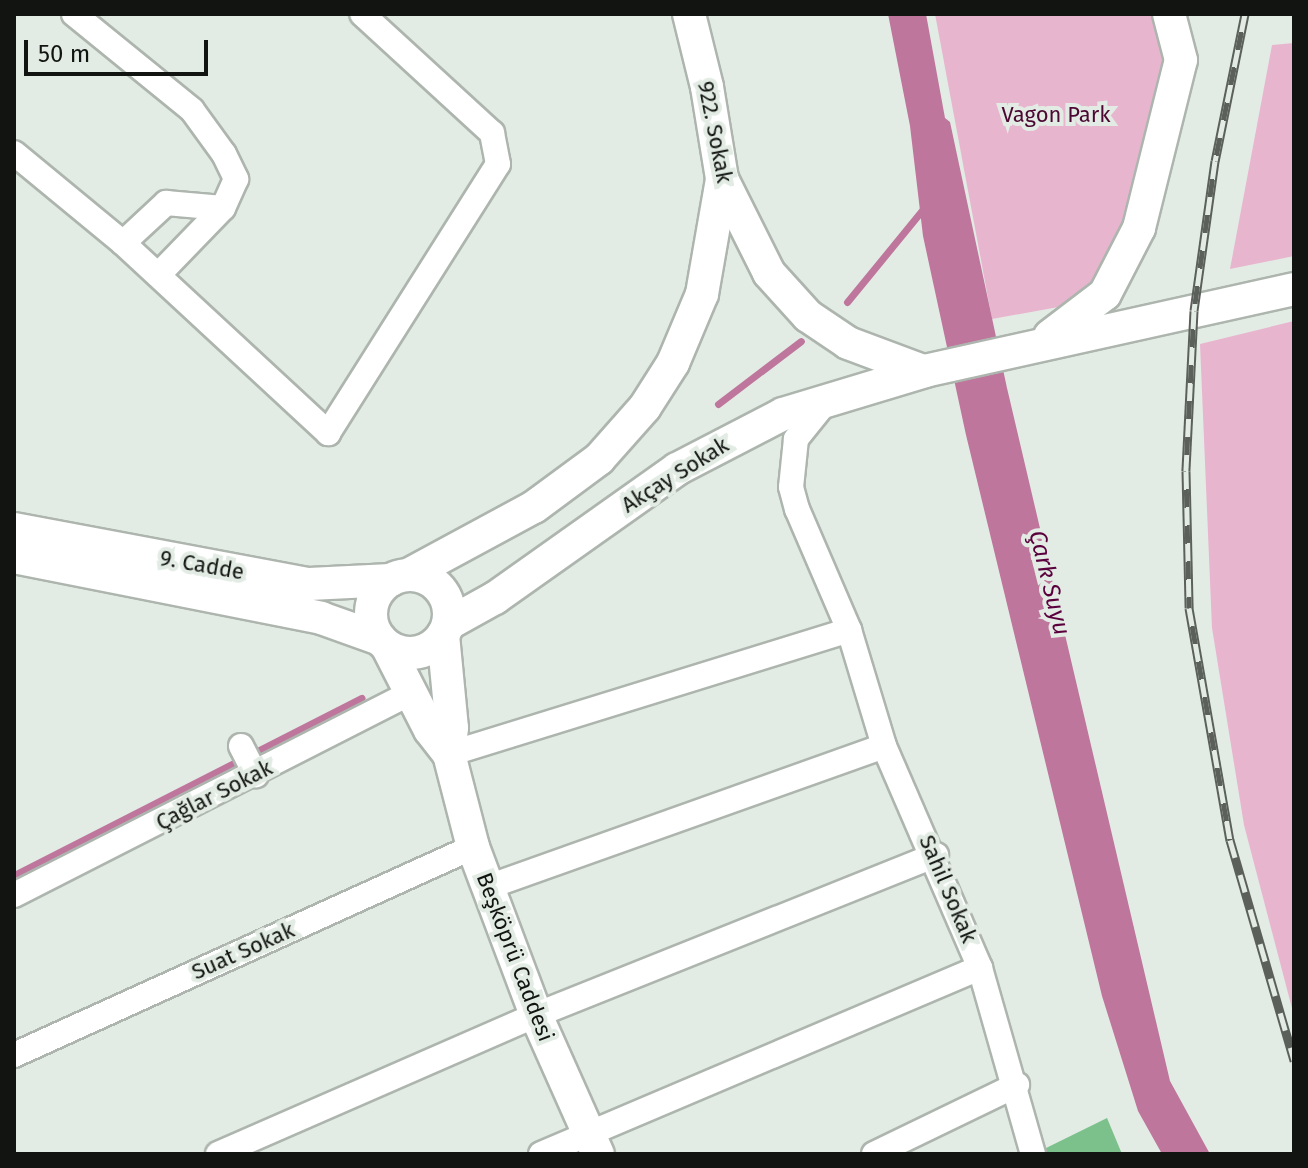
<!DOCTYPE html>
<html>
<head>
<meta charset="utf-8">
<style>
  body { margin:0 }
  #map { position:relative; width:1308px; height:1168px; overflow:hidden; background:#e3ece4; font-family:"Fira Sans",sans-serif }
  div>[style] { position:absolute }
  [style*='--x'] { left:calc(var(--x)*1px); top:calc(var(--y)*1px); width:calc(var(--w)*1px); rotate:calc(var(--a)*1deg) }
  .green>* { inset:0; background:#e8b5cf }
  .water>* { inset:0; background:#bf769d }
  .stream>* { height:7px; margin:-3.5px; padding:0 3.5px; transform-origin:3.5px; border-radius:3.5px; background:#bf769d }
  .building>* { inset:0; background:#7cc08c }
  .roads { filter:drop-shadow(2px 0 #adb5ae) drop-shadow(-2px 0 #adb5ae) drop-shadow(0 2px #adb5ae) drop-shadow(0 -2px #adb5ae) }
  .minor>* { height:24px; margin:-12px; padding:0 12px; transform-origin:12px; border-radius:12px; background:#fff }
  .major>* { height:32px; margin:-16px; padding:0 16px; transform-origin:16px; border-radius:16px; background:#fff }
  .major>.ring { margin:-16px; padding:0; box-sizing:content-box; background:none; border:32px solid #fff; border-radius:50% }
  .rail>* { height:9px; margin-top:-4.5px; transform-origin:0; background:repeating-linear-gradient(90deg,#e3ece4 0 18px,#5b605b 0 36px); box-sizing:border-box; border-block:2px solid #5b605b }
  span { translate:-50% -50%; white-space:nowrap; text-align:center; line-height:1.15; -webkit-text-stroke:8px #e3ece4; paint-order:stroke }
  .park-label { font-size:22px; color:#4b0833 }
  .street-label { font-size:22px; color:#111411 }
  .water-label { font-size:24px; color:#5a003d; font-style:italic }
  .frame { position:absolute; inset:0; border:16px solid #111411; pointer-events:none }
  .scale { position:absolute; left:24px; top:40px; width:184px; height:36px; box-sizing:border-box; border:4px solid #111411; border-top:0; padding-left:10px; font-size:24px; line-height:28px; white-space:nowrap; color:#111411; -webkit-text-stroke:6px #e3ece4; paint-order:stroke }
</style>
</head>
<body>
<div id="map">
  <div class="green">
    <div style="clip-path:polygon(935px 14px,1174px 14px,1179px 65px,1097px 300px,992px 319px)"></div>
    <div style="clip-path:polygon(1294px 43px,1294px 256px,1230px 269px,1272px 45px)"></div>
    <div style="clip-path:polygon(1294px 321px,1294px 1016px,1244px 825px,1212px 628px,1200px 344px)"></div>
  </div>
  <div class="water">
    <div style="clip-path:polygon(888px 14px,926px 14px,945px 118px,950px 122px,1007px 388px,1170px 1081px,1210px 1154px,1162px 1154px,1138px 1111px,1102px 996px,966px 435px,923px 236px,910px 126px)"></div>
  </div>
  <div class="stream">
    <div style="--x:847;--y:302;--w:122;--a:-50.7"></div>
    <div style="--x:718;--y:404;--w:104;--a:-37.2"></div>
    <div style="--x:14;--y:875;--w:390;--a:-27"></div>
  </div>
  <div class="building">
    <div style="clip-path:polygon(1107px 1118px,1122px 1154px,1044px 1154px,1042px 1150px)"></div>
  </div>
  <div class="roads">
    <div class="minor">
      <div style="--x:74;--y:14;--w:152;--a:39.1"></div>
      <div style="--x:192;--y:110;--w:54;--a:54"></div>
      <div style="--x:224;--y:154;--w:28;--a:64"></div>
      <div style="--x:236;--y:179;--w:32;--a:114"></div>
      <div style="--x:223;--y:208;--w:93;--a:134.1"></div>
      <div style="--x:14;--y:153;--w:141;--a:39.5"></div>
      <div style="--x:123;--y:243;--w:280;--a:42.8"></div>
      <div style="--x:328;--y:433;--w:318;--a:-57.7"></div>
      <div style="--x:498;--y:164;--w:32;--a:-101"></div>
      <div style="--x:492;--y:133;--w:176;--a:-137.5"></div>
      <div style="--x:123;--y:243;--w:59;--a:-42.9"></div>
      <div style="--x:166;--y:203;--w:57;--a:5"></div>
      <div style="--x:829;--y:398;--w:53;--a:128.8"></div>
      <div style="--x:796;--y:439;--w:48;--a:95.9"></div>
      <div style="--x:791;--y:487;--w:23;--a:75"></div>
      <div style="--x:797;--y:509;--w:132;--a:66.7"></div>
      <div style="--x:849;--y:630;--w:121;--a:73.2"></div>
      <div style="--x:884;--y:746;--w:242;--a:66.6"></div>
      <div style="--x:980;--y:968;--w:193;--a:74.1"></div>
      <div style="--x:241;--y:746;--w:33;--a:63"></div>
      <div style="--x:449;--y:754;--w:419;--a:-17.2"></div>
      <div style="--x:488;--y:887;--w:420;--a:-19.6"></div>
      <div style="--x:14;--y:895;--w:448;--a:-27"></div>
      <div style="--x:14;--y:1055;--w:504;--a:-24.38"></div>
      <div style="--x:218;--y:1154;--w:347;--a:-23.6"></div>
      <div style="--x:536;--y:1015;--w:431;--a:-21.8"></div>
      <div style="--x:541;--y:1154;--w:477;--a:-23"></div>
      <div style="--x:874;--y:1154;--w:159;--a:-25.8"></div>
    </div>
    <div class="major">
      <div style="--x:689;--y:14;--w:75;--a:76.1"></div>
      <div style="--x:707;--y:87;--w:93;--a:80.7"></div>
      <div style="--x:722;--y:179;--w:105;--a:63.4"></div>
      <div style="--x:769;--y:273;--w:58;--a:47.8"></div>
      <div style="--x:808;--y:316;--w:48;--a:34"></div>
      <div style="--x:848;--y:343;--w:80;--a:20.5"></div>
      <div style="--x:1050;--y:336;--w:69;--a:-37.4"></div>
      <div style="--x:1105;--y:294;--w:74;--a:-62.7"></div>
      <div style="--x:1139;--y:228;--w:173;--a:-76"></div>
      <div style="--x:1181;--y:60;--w:48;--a:-104.6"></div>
      <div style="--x:14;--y:529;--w:300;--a:10.6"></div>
      <div style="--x:309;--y:584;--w:82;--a:-2.8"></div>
      <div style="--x:14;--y:557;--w:313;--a:11.2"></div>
      <div style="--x:321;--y:618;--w:63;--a:19.6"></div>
      <div style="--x:408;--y:575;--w:143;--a:-28.4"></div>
      <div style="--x:534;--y:507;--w:81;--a:-36.4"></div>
      <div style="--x:599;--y:459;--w:69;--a:-48.5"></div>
      <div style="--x:645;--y:407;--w:52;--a:-57.5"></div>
      <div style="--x:673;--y:363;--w:75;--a:-67.2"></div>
      <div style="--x:702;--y:294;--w:117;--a:-80.1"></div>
      <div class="ring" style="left:371px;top:575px;width:46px;height:46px"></div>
      <div style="--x:448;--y:624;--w:54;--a:-29"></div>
      <div style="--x:495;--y:598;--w:223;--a:-35.3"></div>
      <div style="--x:677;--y:469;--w:119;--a:-27.4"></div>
      <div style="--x:783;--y:414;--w:148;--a:-16.8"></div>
      <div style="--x:925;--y:371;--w:378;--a:-12.5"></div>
      <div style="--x:443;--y:635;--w:93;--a:84.5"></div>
      <div style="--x:452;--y:728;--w:26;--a:97"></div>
      <div style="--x:387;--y:646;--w:94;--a:62.9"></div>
      <div style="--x:430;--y:730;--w:31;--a:52"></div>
      <div style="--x:449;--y:754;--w:96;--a:75.5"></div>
      <div style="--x:473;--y:847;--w:179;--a:69.4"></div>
      <div style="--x:536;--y:1015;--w:152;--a:66"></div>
    </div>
  </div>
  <div class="rail">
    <div style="--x:1245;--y:14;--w:150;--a:101.5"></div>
    <div style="--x:1215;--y:161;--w:151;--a:98"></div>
    <div style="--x:1194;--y:311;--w:160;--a:92.9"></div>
    <div style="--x:1186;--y:471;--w:137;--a:88.7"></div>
    <div style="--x:1189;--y:608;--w:236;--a:80"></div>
    <div style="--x:1230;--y:840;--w:230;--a:73.8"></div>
  </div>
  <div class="park-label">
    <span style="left:1056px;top:115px">Vagon Park</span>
  </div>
  <div class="street-label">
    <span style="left:715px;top:132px;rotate:79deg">922. Sokak</span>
    <span style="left:675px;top:475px;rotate:-32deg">Akçay Sokak</span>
    <span style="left:202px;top:565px;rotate:10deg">9. Cadde</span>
    <span style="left:214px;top:795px;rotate:-27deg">Çağlar Sokak</span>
    <span style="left:948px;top:889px;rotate:67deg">Sahil Sokak</span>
    <span style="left:243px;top:951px;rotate:-24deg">Suat Sokak</span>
    <span style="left:515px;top:957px;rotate:69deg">Beşköprü Caddesi</span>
  </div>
  <div class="water-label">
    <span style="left:1049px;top:583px;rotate:76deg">Çark Suyu</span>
  </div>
  <div class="frame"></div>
  <div class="scale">50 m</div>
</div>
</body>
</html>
